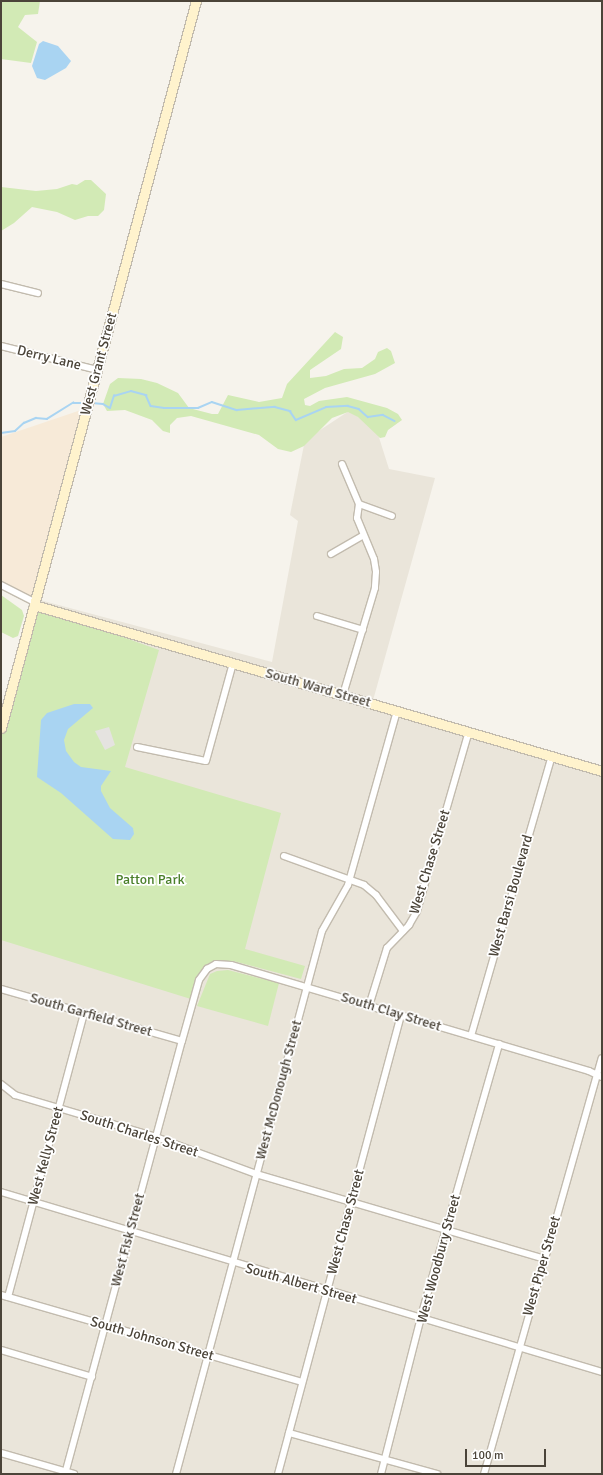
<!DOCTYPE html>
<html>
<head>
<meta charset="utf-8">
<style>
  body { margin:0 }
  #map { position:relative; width:603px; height:1475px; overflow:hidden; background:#f6f3ec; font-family:Signika,sans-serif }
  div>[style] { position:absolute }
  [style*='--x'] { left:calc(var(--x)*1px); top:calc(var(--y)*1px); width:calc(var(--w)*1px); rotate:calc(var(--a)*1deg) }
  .residential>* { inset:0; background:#eae5da }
  .commercial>* { inset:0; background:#f7ead8 }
  .green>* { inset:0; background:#d2eab5 }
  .parking>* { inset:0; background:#e5e3e0 }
  .water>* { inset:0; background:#a9d4f2 }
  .stream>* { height:1.5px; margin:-0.75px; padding:0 0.75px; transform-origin:0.75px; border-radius:0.75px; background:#a9d4f2 }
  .roads { filter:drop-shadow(1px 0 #c2bbae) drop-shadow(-1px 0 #c2bbae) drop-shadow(0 1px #c2bbae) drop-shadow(0 -1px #c2bbae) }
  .street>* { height:6px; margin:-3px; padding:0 3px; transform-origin:3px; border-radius:3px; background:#fff }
  .secondary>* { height:9px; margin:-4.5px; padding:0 4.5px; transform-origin:4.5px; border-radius:4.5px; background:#fff3cd }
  span { translate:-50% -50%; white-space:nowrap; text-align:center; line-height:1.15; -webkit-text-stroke:3.5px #fff; paint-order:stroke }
  .street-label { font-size:14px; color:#4b4439 }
  .park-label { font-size:14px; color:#4a7f2a }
  .frame { position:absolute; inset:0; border:2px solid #4b4439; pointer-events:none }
  .scale { position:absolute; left:465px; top:1449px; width:81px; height:18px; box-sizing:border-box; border:2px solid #4b4439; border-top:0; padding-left:5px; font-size:12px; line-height:14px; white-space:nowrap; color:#4b4439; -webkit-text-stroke:3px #fff; paint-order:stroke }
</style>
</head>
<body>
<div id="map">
  <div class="residential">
    <div style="clip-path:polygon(349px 411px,376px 428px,389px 469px,435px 478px,372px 704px,602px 771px,602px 1474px,1px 1474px,1px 727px,36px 599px,272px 662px,298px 521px,290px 515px,305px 440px)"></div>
  </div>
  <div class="commercial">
    <div style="clip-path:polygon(87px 408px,35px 602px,1px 585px,1px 437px)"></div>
  </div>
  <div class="green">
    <div style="clip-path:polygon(1px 1px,40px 1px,38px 14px,25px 15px,18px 27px,37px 42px,31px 63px,1px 59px)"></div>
    <div style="clip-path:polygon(85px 180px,91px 180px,106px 194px,104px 210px,98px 216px,88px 216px,75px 220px,57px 212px,32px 207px,14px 223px,1px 231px,1px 187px,36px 191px,57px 189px,72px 184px,77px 185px)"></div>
    <div style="clip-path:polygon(335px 332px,343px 337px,341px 349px,310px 370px,310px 378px,326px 376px,344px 369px,362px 368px,375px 359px,378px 352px,387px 348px,391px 351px,395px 363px,375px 374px,325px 388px,304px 399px,305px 405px,310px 406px,319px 401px,347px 397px,387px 408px,398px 414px,402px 420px,388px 430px,385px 437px,380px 438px,358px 417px,348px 412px,332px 418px,304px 446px,291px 452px,278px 449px,259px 435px,191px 416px,177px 418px,170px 425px,170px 433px,163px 431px,152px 420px,125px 410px,107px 411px,103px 404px,110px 384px,118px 378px,141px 379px,157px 383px,178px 393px,189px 408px,212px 414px,218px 414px,228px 395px,259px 402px,282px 398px,287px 384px)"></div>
    <div style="clip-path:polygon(1px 595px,22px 610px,24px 616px,18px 636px,13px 638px,1px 632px)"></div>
    <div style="clip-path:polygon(34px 605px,159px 650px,125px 767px,281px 813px,245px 949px,305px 966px,301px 979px,233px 961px,229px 964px,207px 969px,194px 1000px,1px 940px,1px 728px)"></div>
    <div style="clip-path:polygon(228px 970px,279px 983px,268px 1026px,197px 1006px,210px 974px,217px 971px)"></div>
  </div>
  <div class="parking">
    <div style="clip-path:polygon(109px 727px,115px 745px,105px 750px,95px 731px)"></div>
  </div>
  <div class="water">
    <div style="clip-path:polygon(43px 41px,58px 46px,71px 61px,66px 68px,45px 80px,37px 78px,32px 66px,39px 44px)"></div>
    <div style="clip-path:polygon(74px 704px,90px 704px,93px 708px,68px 729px,64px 740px,66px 751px,74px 762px,81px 767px,111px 771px,101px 786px,101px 791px,110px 808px,133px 828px,134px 834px,130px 840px,113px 839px,61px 793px,37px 777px,41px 720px,47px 713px)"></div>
  </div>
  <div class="stream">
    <div style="--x:92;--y:403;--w:11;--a:5"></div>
    <div style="--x:103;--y:404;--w:8;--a:30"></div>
    <div style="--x:110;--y:408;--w:13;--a:-72"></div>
    <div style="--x:114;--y:396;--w:18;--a:-16"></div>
    <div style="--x:131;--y:391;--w:16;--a:15"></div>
    <div style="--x:146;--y:395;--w:12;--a:66"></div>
    <div style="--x:151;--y:406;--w:13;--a:9"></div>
    <div style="--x:164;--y:408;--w:34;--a:0"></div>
    <div style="--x:198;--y:408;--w:15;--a:-23"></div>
    <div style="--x:212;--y:402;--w:26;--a:18"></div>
    <div style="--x:237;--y:410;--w:38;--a:-5"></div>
    <div style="--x:275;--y:407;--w:16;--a:15"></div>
    <div style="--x:290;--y:411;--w:11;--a:56"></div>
    <div style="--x:296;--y:420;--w:33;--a:-23"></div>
    <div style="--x:326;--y:407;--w:22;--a:-3"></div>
    <div style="--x:348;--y:406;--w:11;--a:15"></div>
    <div style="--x:359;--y:409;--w:12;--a:42"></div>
    <div style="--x:368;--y:417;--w:15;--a:-8"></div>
    <div style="--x:383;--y:415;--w:13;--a:27"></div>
    <div style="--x:1;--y:433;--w:14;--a:-8"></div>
    <div style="--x:15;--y:431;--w:12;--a:-42"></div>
    <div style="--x:24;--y:423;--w:13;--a:-23"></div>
    <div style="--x:36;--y:418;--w:11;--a:5"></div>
    <div style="--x:47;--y:419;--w:31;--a:-32"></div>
    <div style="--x:73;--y:403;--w:11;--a:0"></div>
  </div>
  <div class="roads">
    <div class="street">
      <div style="--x:1;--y:284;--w:38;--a:14"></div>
      <div style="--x:1;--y:346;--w:99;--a:14"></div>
      <div style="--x:342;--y:464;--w:43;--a:67"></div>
      <div style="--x:359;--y:504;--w:14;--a:98"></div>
      <div style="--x:357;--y:518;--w:44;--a:67.5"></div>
      <div style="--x:374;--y:559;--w:13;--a:81"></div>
      <div style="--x:376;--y:572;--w:16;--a:94"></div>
      <div style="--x:375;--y:588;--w:112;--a:106.7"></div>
      <div style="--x:359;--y:504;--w:35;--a:20"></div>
      <div style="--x:331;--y:554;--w:36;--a:-30"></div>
      <div style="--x:1;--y:585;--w:38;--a:27"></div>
      <div style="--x:317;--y:616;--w:48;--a:16.9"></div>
      <div style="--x:137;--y:747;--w:70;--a:11.5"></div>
      <div style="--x:206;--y:761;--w:102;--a:-74.6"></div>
      <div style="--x:284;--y:856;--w:85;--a:19.9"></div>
      <div style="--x:364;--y:885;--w:16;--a:40"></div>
      <div style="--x:376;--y:895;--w:45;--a:53.1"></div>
      <div style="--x:1;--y:989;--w:188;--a:16"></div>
      <div style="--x:369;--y:1006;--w:61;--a:-72.8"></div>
      <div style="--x:387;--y:948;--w:32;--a:-46"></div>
      <div style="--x:409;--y:925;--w:16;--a:-60"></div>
      <div style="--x:417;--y:911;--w:187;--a:-73.9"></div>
      <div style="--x:471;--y:1036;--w:292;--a:-73.9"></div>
      <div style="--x:1;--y:1084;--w:18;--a:38"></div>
      <div style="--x:15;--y:1095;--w:147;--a:16.6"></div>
      <div style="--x:156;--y:1137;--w:107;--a:20.3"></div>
      <div style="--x:256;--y:1174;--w:300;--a:16.4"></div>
      <div style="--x:1;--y:1192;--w:627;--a:16.67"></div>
      <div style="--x:1;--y:1295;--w:313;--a:16.1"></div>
      <div style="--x:8;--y:1297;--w:293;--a:-75"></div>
      <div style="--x:1;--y:1350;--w:95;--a:16.5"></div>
      <div style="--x:289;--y:1433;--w:154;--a:15.5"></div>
      <div style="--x:1;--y:1453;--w:76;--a:16"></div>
      <div style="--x:65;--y:1474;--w:449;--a:-74.9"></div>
      <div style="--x:182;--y:1041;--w:63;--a:-74.4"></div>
      <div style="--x:199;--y:980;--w:14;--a:-54"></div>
      <div style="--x:207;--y:969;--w:10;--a:-29"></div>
      <div style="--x:216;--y:964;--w:15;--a:4"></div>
      <div style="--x:231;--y:965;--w:373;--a:16.5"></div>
      <div style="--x:589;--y:1071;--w:14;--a:25"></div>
      <div style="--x:176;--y:1474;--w:562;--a:-74.95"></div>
      <div style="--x:322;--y:931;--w:53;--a:-60.5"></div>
      <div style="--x:348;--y:885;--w:181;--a:-74.3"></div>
      <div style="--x:278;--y:1474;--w:474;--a:-75"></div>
      <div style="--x:381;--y:1474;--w:166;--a:-75.7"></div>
      <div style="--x:422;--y:1313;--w:280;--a:-74"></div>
      <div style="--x:484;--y:1474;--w:432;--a:-74.2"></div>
    </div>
    <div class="secondary">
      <div style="--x:34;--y:605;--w:592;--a:16.29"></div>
      <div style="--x:1;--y:728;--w:753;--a:-74.99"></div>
    </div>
  </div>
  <div class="street-label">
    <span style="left:49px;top:358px;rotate:14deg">Derry Lane</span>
    <span style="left:99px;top:364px;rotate:-75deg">West Grant Street</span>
    <span style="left:318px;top:688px;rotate:16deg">South Ward Street</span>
    <span style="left:430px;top:862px;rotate:-73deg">West Chase Street</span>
    <span style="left:511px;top:896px;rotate:-74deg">West Barsi Boulevard</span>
    <span style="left:391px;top:1012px;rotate:17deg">South Clay Street</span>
    <span style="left:91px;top:1015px;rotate:16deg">South Garfield Street</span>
    <span style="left:279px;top:1090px;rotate:-75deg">West McDonough Street</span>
    <span style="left:139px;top:1134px;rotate:18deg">South Charles Street</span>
    <span style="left:46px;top:1156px;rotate:-75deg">West Kelly Street</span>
    <span style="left:346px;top:1222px;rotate:-75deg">West Chase Street</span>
    <span style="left:128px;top:1240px;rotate:-75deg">West Fisk Street</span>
    <span style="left:439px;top:1259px;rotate:-75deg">West Woodbury Street</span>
    <span style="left:542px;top:1266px;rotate:-74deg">West Piper Street</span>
    <span style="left:301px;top:1284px;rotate:16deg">South Albert Street</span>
    <span style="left:152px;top:1339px;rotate:16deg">South Johnson Street</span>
  </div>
  <div class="park-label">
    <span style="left:150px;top:880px">Patton Park</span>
  </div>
  <div class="frame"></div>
  <div class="scale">100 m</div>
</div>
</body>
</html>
